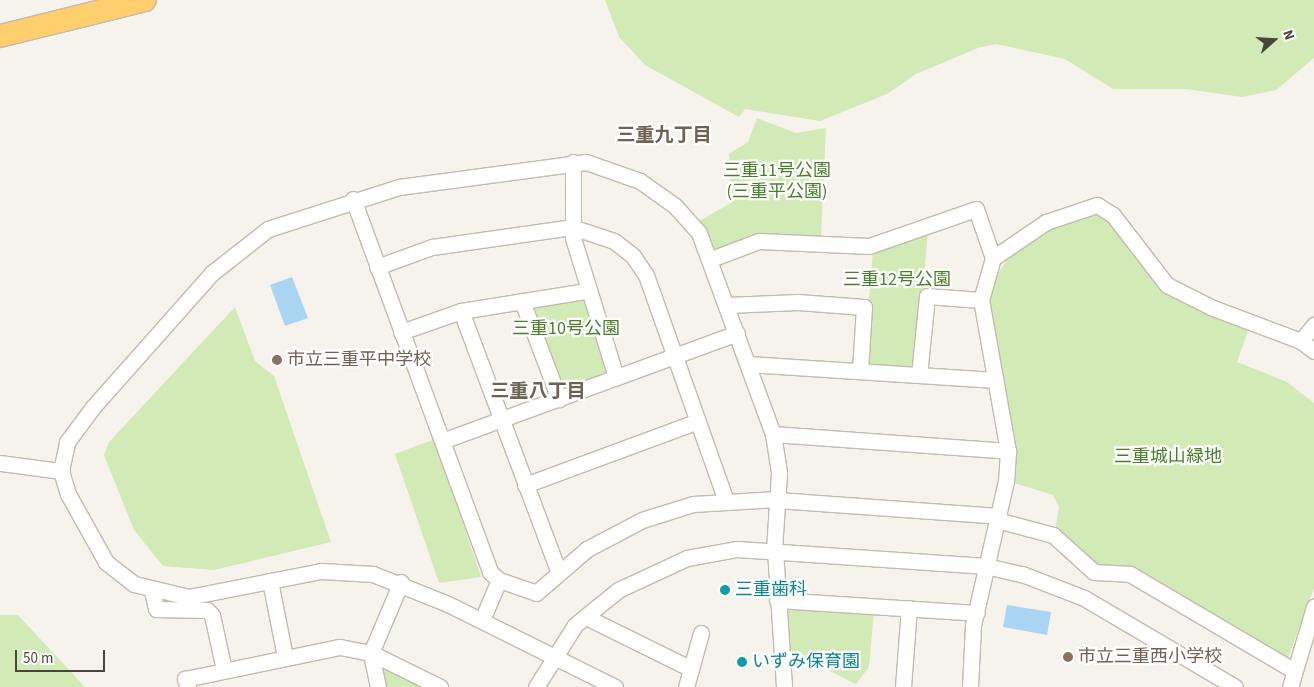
<!DOCTYPE html>
<html>
<head>
<meta charset="utf-8">
<style>
  body { margin:0 }
  #map { position:relative; width:1314px; height:687px; overflow:hidden; background:#f6f3ec; font-family:"Source Sans 3","Noto Sans JP",sans-serif }
  div>[style] { position:absolute }
  [style*='--x'] { left:calc(var(--x)*1px); top:calc(var(--y)*1px); width:calc(var(--w)*1px); rotate:calc(var(--a)*1deg) }
  .green>* { inset:0; background:#d2eab5 }
  .water>* { inset:0; background:#a9d4f2 }
  .roads { filter:drop-shadow(1px 0 #c2bbae) drop-shadow(-1px 0 #c2bbae) drop-shadow(0 1px #c2bbae) drop-shadow(0 -1px #c2bbae) }
  .minor>* { height:15px; margin:-7.5px; padding:0 7.5px; transform-origin:7.5px; border-radius:7.5px; background:#fff }
  .highway>* { height:22px; margin:-11px; padding:0 11px; transform-origin:11px; border-radius:11px; background:#ffcf6e }
  .dots>* { width:14px; height:14px; translate:-50% -50%; box-sizing:border-box; border:2px solid #fff; border-radius:50% }
  span { translate:-50% -50%; white-space:nowrap; text-align:center; line-height:1.15; -webkit-text-stroke:4.5px #fff; paint-order:stroke }
  .park-label { font-size:18px; color:#4a7f2a }
  .education-label { font-size:18px; color:#785e54 }
  .left { translate:0 -50%; text-align:left }
  .culture-label { font-size:18px; color:#0d838f }
  .neighbourhood-label { font-size:19px; color:#6e6250; font-weight:700 }
  .north { position:absolute; left:1249px; top:15px; width:50px; height:50px; -webkit-text-stroke:4px #fff; paint-order:stroke; rotate:71deg; font-size:14px; font-weight:700; line-height:20px; text-align:center; color:#4b4439 }
  .north::after { content:''; display:block; margin:auto; width:18px; height:22px; background:#4b4439; clip-path:polygon(50% 0,100% 100%,50% 72%,0 100%) }
  .scale { position:absolute; left:15px; top:650px; width:90px; height:22px; box-sizing:border-box; border:2px solid #4b4439; border-top:0; padding-left:6px; font-size:15px; line-height:18px; white-space:nowrap; color:#4b4439; -webkit-text-stroke:4px #fff; paint-order:stroke }
</style>
</head>
<body>
<div id="map">
  <div class="green">
    <div style="clip-path:polygon(605px 0,1314px 0,1314px 58px,1276px 90px,1242px 97px,1186px 89px,1113px 89px,1065px 59px,996px 44px,978px 48px,916px 74px,887px 94px,820px 121px,745px 109px,739px 117px,645px 65px,619px 37px)"></div>
    <div style="clip-path:polygon(757px 118px,796px 133px,826px 128px,821px 238px,721px 250px,714px 248px,699px 221px,731px 203px,729px 154px,748px 142px)"></div>
    <div style="clip-path:polygon(1092px 210px,1107px 217px,1142px 261px,1249px 328px,1237px 362px,1287px 382px,1314px 403px,1314px 588px,1288px 658px,1149px 579px,1096px 568px,1055px 531px,1059px 507px,1053px 495px,1014px 483px,1017px 455px,991px 310px,991px 284px,1017px 245px)"></div>
    <div style="clip-path:polygon(928px 231px,916px 365px,912px 369px,869px 366px,864px 361px,873px 250px)"></div>
    <div style="clip-path:polygon(578px 297px,585px 299px,609px 371px,564px 390px,559px 388px,529px 308px,532px 304px)"></div>
    <div style="clip-path:polygon(235px 307px,255px 361px,274px 376px,331px 542px,214px 570px,163px 566px,134px 530px,104px 455px,109px 442px)"></div>
    <div style="clip-path:polygon(435px 439px,481px 577px,439px 583px,395px 454px)"></div>
    <div style="clip-path:polygon(788px 605px,874px 611px,869px 667px,856px 684px,787px 650px,784px 609px)"></div>
    <div style="clip-path:polygon(0 615px,18px 615px,85px 687px,0 687px)"></div>
    <div style="clip-path:polygon(384px 666px,427px 687px,383px 687px,380px 670px)"></div>
  </div>
  <div class="water">
    <div style="clip-path:polygon(292px 277px,308px 318px,285px 326px,270px 285px)"></div>
    <div style="clip-path:polygon(1007px 605px,1051px 612px,1047px 635px,1003px 627px)"></div>
  </div>
  <div class="roads">
    <div class="minor">
      <div style="--x:573;--y:162;--w:76;--a:90"></div>
      <div style="--x:573;--y:238;--w:145;--a:72.8"></div>
      <div style="--x:353;--y:199;--w:397;--a:69.8"></div>
      <div style="--x:490;--y:572;--w:12;--a:42"></div>
      <div style="--x:499;--y:580;--w:39;--a:19"></div>
      <div style="--x:536;--y:593;--w:67;--a:-40.8"></div>
      <div style="--x:587;--y:549;--w:62;--a:-27.8"></div>
      <div style="--x:642;--y:520;--w:53;--a:-17.4"></div>
      <div style="--x:693;--y:504;--w:84;--a:-3.4"></div>
      <div style="--x:711;--y:259;--w:51;--a:-20.6"></div>
      <div style="--x:759;--y:241;--w:110;--a:2.6"></div>
      <div style="--x:869;--y:246;--w:113;--a:-19.1"></div>
      <div style="--x:976;--y:209;--w:52;--a:70.9"></div>
      <div style="--x:377;--y:267;--w:59;--a:-20"></div>
      <div style="--x:432;--y:247;--w:141;--a:-8.1"></div>
      <div style="--x:572;--y:227;--w:44;--a:18.4"></div>
      <div style="--x:614;--y:241;--w:24;--a:38"></div>
      <div style="--x:633;--y:256;--w:23;--a:56"></div>
      <div style="--x:646;--y:275;--w:240;--a:70.5"></div>
      <div style="--x:522;--y:301;--w:105;--a:69.3"></div>
      <div style="--x:727;--y:305;--w:71;--a:-2.4"></div>
      <div style="--x:798;--y:302;--w:66;--a:4.3"></div>
      <div style="--x:864;--y:307;--w:63;--a:93.6"></div>
      <div style="--x:461;--y:311;--w:278;--a:69.5"></div>
      <div style="--x:401;--y:332;--w:64;--a:-19.3"></div>
      <div style="--x:461;--y:311;--w:127;--a:-9.1"></div>
      <div style="--x:1301;--y:341;--w:21;--a:-51"></div>
      <div style="--x:748;--y:364;--w:248;--a:3.7"></div>
      <div style="--x:919;--y:375;--w:79;--a:-84.2"></div>
      <div style="--x:927;--y:296;--w:54;--a:4.2"></div>
      <div style="--x:773;--y:434;--w:236;--a:4.1"></div>
      <div style="--x:442;--y:441;--w:314;--a:-20.1"></div>
      <div style="--x:0;--y:463;--w:62;--a:7.5"></div>
      <div style="--x:525;--y:485;--w:184;--a:-20.3"></div>
      <div style="--x:777;--y:500;--w:222;--a:4.1"></div>
      <div style="--x:997;--y:520;--w:58;--a:15"></div>
      <div style="--x:1053;--y:535;--w:55;--a:42.1"></div>
      <div style="--x:1094;--y:572;--w:36;--a:3"></div>
      <div style="--x:1130;--y:574;--w:189;--a:30.5"></div>
      <div style="--x:775;--y:550;--w:137;--a:86.2"></div>
      <div style="--x:270;--y:581;--w:77;--a:78.8"></div>
      <div style="--x:152;--y:591;--w:18;--a:77"></div>
      <div style="--x:156;--y:609;--w:51;--a:1.1"></div>
      <div style="--x:207;--y:610;--w:7;--a:45"></div>
      <div style="--x:212;--y:615;--w:56;--a:77.7"></div>
      <div style="--x:777;--y:600;--w:200;--a:3.7"></div>
      <div style="--x:586;--y:617;--w:117;--a:26.3"></div>
      <div style="--x:482;--y:620;--w:43;--a:-67"></div>
      <div style="--x:188;--y:687;--w:9;--a:-111"></div>
      <div style="--x:185;--y:679;--w:158;--a:-11.7"></div>
      <div style="--x:340;--y:647;--w:32;--a:11"></div>
      <div style="--x:371;--y:653;--w:77;--a:26.2"></div>
      <div style="--x:378;--y:687;--w:35;--a:-102"></div>
      <div style="--x:371;--y:653;--w:77;--a:-67.1"></div>
      <div style="--x:536;--y:687;--w:73;--a:-57.8"></div>
      <div style="--x:575;--y:625;--w:55;--a:-39.1"></div>
      <div style="--x:618;--y:590;--w:76;--a:-24.9"></div>
      <div style="--x:687;--y:558;--w:51;--a:-10.2"></div>
      <div style="--x:737;--y:549;--w:250;--a:3.9"></div>
      <div style="--x:986;--y:566;--w:37;--a:13"></div>
      <div style="--x:1022;--y:574;--w:66;--a:21.2"></div>
      <div style="--x:1084;--y:598;--w:175;--a:30.5"></div>
      <div style="--x:615;--y:687;--w:186;--a:-153.6"></div>
      <div style="--x:448;--y:604;--w:81;--a:-158.2"></div>
      <div style="--x:373;--y:574;--w:52;--a:-176.7"></div>
      <div style="--x:321;--y:571;--w:135;--a:168.9"></div>
      <div style="--x:189;--y:597;--w:57;--a:-166.7"></div>
      <div style="--x:134;--y:584;--w:36;--a:-142"></div>
      <div style="--x:106;--y:562;--w:78;--a:-119.2"></div>
      <div style="--x:68;--y:494;--w:24;--a:-107"></div>
      <div style="--x:61;--y:471;--w:30;--a:-78"></div>
      <div style="--x:67;--y:442;--w:44;--a:-53.4"></div>
      <div style="--x:93;--y:407;--w:179;--a:-48.4"></div>
      <div style="--x:212;--y:273;--w:71;--a:-38.2"></div>
      <div style="--x:268;--y:229;--w:138;--a:-17.8"></div>
      <div style="--x:399;--y:187;--w:189;--a:-7.6"></div>
      <div style="--x:586;--y:162;--w:57;--a:19.4"></div>
      <div style="--x:640;--y:181;--w:43;--a:35.5"></div>
      <div style="--x:675;--y:206;--w:36;--a:48"></div>
      <div style="--x:699;--y:233;--w:214;--a:69.8"></div>
      <div style="--x:773;--y:434;--w:39;--a:81"></div>
      <div style="--x:779;--y:473;--w:77;--a:93.7"></div>
      <div style="--x:686;--y:687;--w:56;--a:-74.5"></div>
      <div style="--x:903;--y:687;--w:79;--a:-85.7"></div>
      <div style="--x:970;--y:687;--w:62;--a:-87.2"></div>
      <div style="--x:973;--y:625;--w:148;--a:-77.1"></div>
      <div style="--x:1006;--y:481;--w:30;--a:-86"></div>
      <div style="--x:1008;--y:451;--w:153;--a:-100.1"></div>
      <div style="--x:981;--y:300;--w:44;--a:-74.1"></div>
      <div style="--x:993;--y:258;--w:64;--a:-34.2"></div>
      <div style="--x:1046;--y:222;--w:54;--a:-18.4"></div>
      <div style="--x:1097;--y:205;--w:19;--a:32"></div>
      <div style="--x:1113;--y:215;--w:88;--a:52.4"></div>
      <div style="--x:1167;--y:285;--w:51;--a:26.6"></div>
      <div style="--x:1213;--y:308;--w:94;--a:20.6"></div>
      <div style="--x:1301;--y:341;--w:16;--a:38"></div>
      <div style="--x:1290;--y:687;--w:84;--a:-73.3"></div>
    </div>
    <div class="highway">
      <div style="--x:0;--y:36;--w:149;--a:-13.9"></div>
    </div>
  </div>
  <div class="dots">
    <div style="left:277px;top:360px;background:#8d6e63"></div>
    <div style="left:725px;top:590px;background:#0f9aa8"></div>
    <div style="left:1068px;top:657px;background:#8d6e63"></div>
    <div style="left:742px;top:662px;background:#0f9aa8"></div>
  </div>
  <div class="park-label">
    <span style="left:777px;top:182px">三重11号公園<br>(三重平公園)</span>
    <span style="left:897px;top:280px">三重12号公園</span>
    <span style="left:566px;top:329px">三重10号公園</span>
    <span style="left:1168px;top:457px">三重城山緑地</span>
  </div>
  <div class="education-label">
    <span class="left" style="left:287px;top:360px">市立三重平中学校</span>
    <span class="left" style="left:1078px;top:657px">市立三重西小学校</span>
  </div>
  <div class="culture-label">
    <span class="left" style="left:735px;top:590px">三重歯科</span>
    <span class="left" style="left:752px;top:662px">いずみ保育園</span>
  </div>
  <div class="neighbourhood-label">
    <span style="left:664px;top:136px">三重九丁目</span>
    <span style="left:538px;top:392px">三重八丁目</span>
  </div>
  <div class="north">N</div>
  <div class="scale">50 m</div>
</div>
</body>
</html>
